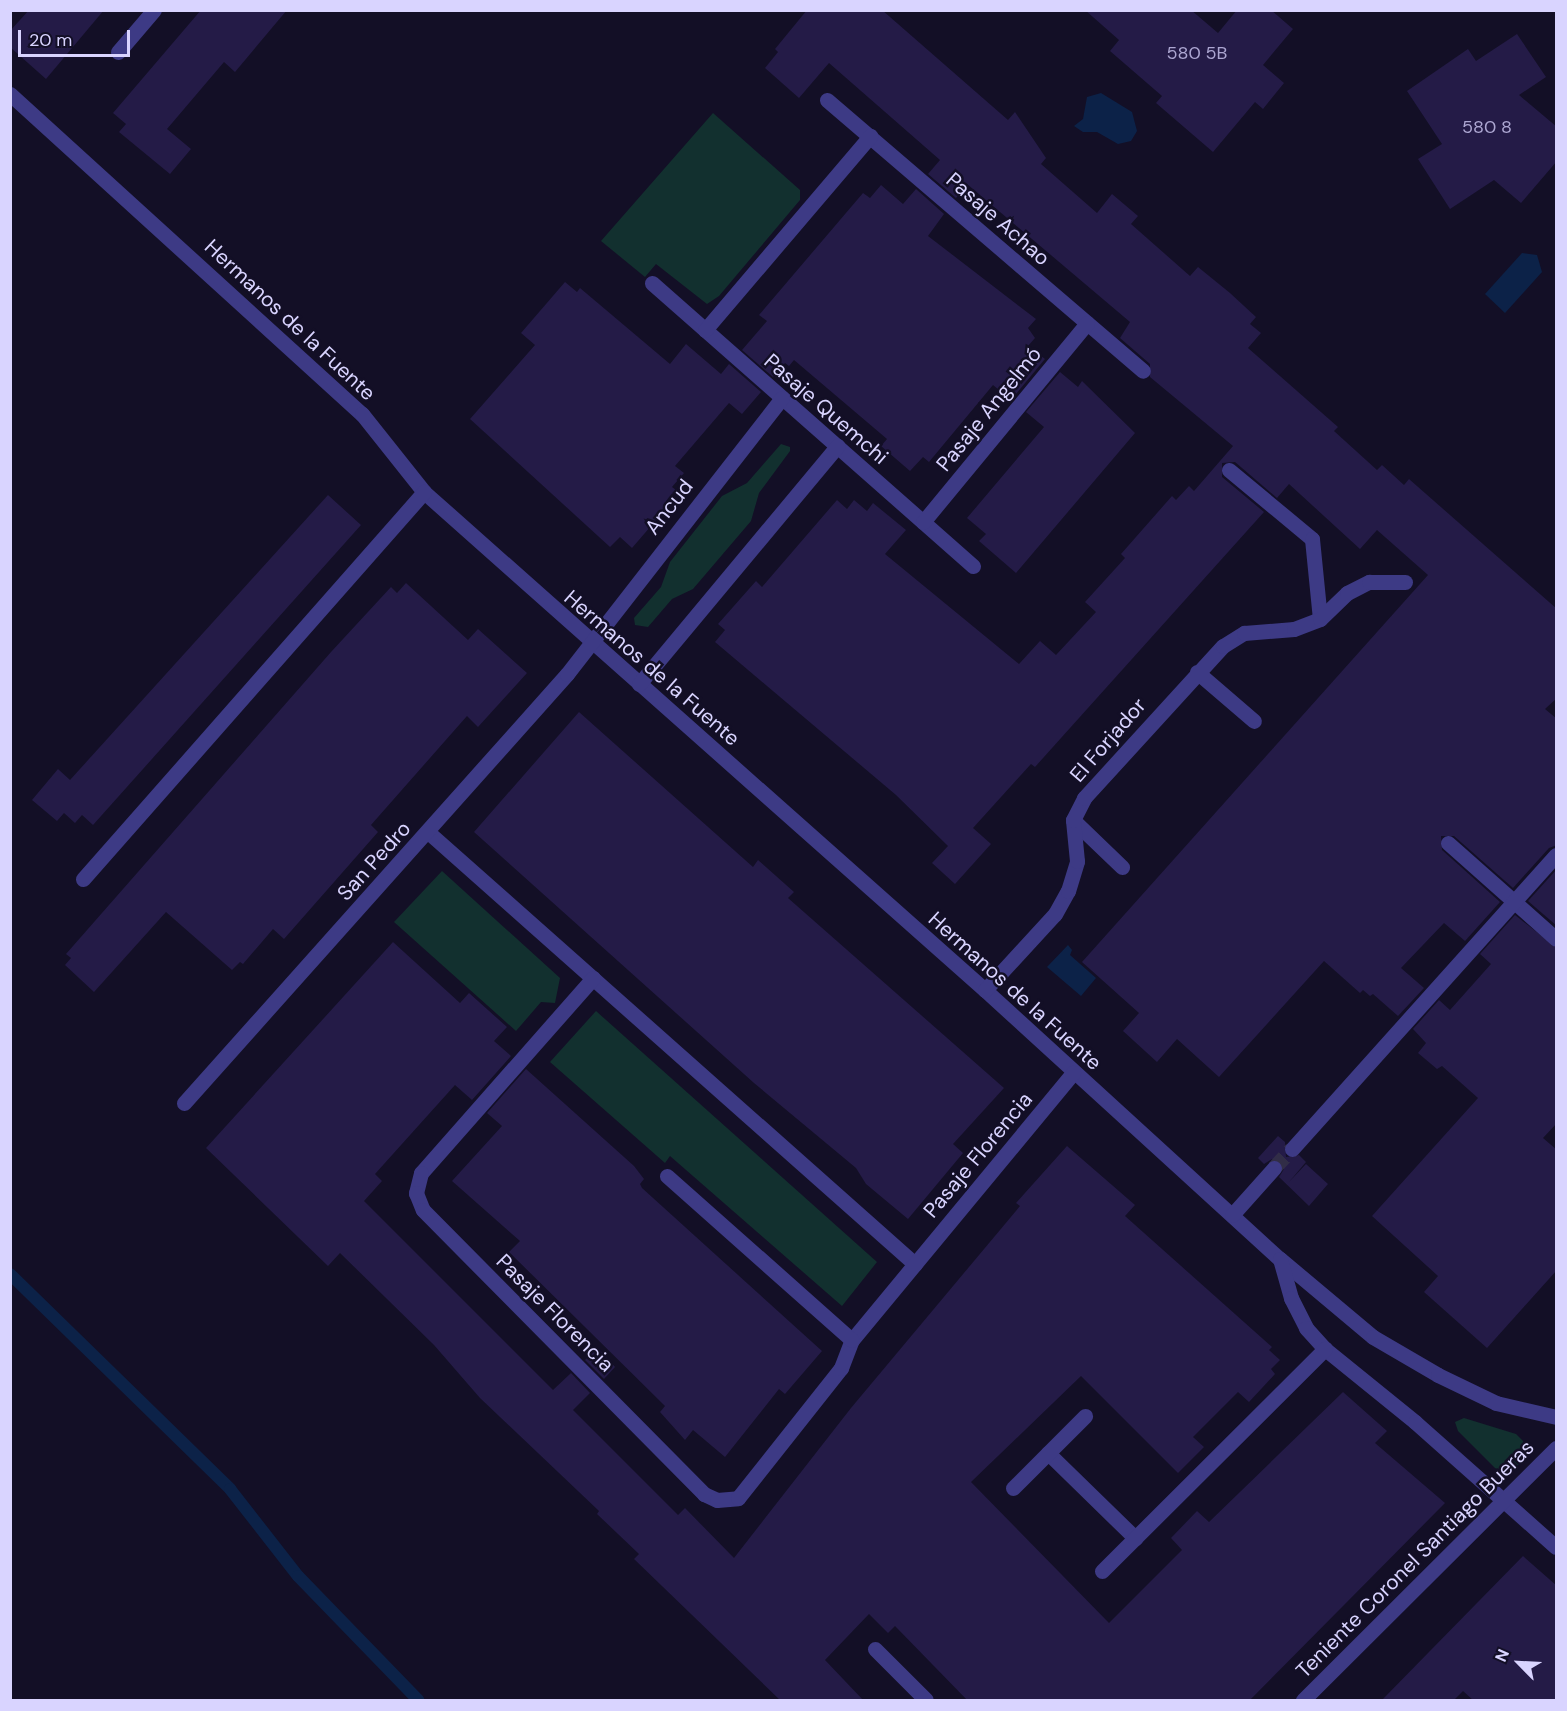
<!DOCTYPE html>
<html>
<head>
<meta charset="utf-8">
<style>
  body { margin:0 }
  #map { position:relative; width:1567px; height:1711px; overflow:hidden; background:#130f26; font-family:"DM Sans",sans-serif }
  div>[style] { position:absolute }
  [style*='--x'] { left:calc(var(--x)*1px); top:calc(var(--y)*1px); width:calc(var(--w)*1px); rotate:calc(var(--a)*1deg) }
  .green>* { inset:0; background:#12302f }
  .water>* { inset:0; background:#0c2248 }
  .stream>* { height:12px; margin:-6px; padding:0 6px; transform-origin:6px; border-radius:6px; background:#0c2248 }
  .building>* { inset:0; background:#241b47 }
  .minor-tunnel>* { height:15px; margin-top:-7.5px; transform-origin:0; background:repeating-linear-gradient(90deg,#312d47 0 15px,transparent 0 23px) }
  .minor>* { height:15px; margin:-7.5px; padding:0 7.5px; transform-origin:7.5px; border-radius:7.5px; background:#3d3a85 }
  span { translate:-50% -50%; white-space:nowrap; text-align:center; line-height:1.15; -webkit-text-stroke:5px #130f26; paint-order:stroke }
  .number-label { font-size:18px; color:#aca6d1 }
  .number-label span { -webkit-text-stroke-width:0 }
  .street-label { font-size:21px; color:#d9d4ff }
  .frame { position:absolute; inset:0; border:12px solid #d9d4ff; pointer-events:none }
  .north { position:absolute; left:1489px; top:1633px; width:60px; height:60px; -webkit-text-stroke:4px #130f26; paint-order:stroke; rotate:294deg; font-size:16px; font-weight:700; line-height:24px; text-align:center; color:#d9d4ff }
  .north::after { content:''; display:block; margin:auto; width:21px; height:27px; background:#d9d4ff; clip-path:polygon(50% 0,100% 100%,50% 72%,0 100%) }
  .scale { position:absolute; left:18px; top:30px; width:112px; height:27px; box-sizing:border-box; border:3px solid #d9d4ff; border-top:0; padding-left:8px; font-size:18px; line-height:21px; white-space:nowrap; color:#d9d4ff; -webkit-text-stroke:4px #130f26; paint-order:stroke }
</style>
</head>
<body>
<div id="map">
  <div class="green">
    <div style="clip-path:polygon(713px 113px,800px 190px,800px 200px,719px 296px,707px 304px,656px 264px,645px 277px,601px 241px)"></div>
    <div style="clip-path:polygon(781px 444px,790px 447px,790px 451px,759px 493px,751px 521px,693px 589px,672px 599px,648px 627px,635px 625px,634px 618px,661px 587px,670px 562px,722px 496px,747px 483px)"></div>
    <div style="clip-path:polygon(442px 871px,560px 978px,555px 1003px,541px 1002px,516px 1031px,394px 922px)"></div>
    <div style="clip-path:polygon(596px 1011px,877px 1262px,842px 1306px,670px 1156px,665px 1163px,550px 1062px)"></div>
    <div style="clip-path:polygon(1464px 1418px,1516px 1434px,1523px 1441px,1525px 1456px,1514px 1470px,1507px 1473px,1495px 1468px,1458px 1431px,1455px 1422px)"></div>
  </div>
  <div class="water">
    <div style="clip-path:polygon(1101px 93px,1132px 112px,1137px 131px,1131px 141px,1118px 144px,1097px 132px,1083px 132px,1074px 126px,1083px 119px,1087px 97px)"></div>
    <div style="clip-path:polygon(1522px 253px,1537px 255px,1542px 272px,1505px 313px,1485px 294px)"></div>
    <div style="clip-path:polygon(1068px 945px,1072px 950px,1070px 955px,1096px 978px,1081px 996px,1047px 967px)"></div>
  </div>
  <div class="stream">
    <div style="--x:10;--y:1274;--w:308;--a:44.3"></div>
    <div style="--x:230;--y:1489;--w:110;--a:52"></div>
    <div style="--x:298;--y:1576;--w:173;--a:45.9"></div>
  </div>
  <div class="building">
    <div style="clip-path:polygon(29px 10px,104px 10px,46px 79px,10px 47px,10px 31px)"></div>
    <div style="clip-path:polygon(201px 10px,287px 10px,235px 72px,224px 62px,167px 129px,191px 149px,170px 174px,119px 132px,126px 124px,113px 113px)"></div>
    <div style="clip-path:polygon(807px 10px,882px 10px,1008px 120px,1015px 112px,1046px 158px,1041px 164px,1097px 213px,1112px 194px,1138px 216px,1131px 224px,1190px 276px,1198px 267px,1230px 293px,1256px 317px,1250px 324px,1261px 333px,1248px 348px,1338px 427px,1334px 431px,1377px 470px,1382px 465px,1404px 485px,1409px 479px,1557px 609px,1557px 698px,1545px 709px,1557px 719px,1557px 845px,1549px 848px,1513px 888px,1454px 836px,1441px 836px,1442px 850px,1500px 902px,1465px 941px,1444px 923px,1401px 968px,1424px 988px,1398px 1016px,1373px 994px,1370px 996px,1363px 990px,1360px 993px,1324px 961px,1219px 1077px,1177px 1039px,1157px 1062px,1123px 1031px,1139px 1013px,1082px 962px,1428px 575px,1377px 530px,1360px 549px,1289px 484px,1277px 498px,1235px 462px,1222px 463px,1222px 477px,1264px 512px,1035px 767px,1031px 764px,973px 828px,991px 844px,955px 884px,932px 863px,948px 846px,896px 795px,715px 642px,725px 630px,718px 624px,756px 581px,762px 587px,837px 500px,847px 509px,854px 500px,867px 511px,873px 503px,906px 530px,885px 554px,1019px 664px,1040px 641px,1056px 655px,1096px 612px,1085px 602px,1125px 558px,1121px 554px,1172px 496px,1176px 500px,1189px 486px,1194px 491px,1233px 446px,1150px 377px,1150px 364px,1120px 338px,1130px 322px,967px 184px,956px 198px,928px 174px,940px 160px,829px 63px,799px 98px,765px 68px,778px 52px,775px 49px)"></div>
    <div style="clip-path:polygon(1085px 10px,1191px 10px,1218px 33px,1237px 10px,1271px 10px,1293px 29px,1263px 65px,1284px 83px,1263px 109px,1255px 102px,1213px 152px,1156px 103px,1162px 96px,1110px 51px,1119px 40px)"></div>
    <div style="clip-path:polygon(1517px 34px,1546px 77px,1519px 95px,1557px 127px,1557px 161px,1521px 203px,1494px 180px,1450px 209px,1418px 159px,1442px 144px,1407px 91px,1468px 49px,1476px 61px)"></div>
    <div style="clip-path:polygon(881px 185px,903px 204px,916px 189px,944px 214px,928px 236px,1036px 319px,1028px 328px,1035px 338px,1028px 346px,1045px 359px,1011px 400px,993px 385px,929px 462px,923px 457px,910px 471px,881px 446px,887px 439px,794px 360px,789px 366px,785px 363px,773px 377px,742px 350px,767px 321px,759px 315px,863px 193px,870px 198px)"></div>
    <div style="clip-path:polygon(565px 282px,577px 292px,580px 288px,670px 364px,686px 344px,721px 374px,729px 364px,761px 392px,742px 414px,729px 403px,675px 466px,684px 473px,672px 487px,676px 490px,666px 501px,670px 504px,632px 548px,620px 537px,610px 547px,470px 419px,535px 345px,521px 333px)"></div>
    <div style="clip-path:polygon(1060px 372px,1078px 387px,1082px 381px,1135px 433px,1016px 573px,979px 541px,986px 534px,967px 518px,1044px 427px,1026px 412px)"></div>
    <div style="clip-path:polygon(328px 495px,361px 525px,93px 825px,82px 815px,75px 823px,64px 813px,57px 821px,32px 800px,58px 769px,70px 780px)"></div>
    <div style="clip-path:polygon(406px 583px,468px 640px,478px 629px,527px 673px,478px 727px,467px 716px,371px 825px,378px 832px,284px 939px,273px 929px,243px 964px,240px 962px,232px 970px,166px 912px,94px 992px,65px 965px,71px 958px,66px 954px,331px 652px,391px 587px,397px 593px)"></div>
    <div style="clip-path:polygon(579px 712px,753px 867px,758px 860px,794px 892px,788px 898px,1004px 1088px,953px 1144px,963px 1153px,908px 1219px,866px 1184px,856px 1168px,754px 1083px,474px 832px)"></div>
    <div style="clip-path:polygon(1557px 869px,1557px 926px,1528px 901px)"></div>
    <div style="clip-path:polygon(1515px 915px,1557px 948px,1557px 1123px,1543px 1138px,1557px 1150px,1557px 1270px,1487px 1348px,1424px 1292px,1438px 1276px,1372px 1216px,1478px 1098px,1442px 1066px,1437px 1069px,1418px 1053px,1426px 1043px,1413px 1029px,1439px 1000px,1450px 1010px,1491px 964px,1480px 954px)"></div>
    <div style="clip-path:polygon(393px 942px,460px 1003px,469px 993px,507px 1027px,494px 1041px,511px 1056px,472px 1100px,455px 1085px,375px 1174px,382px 1181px,364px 1201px,553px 1390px,571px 1373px,590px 1393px,573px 1410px,678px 1515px,685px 1508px,734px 1558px,851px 1408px,1020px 1206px,1016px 1203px,1067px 1146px,1135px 1205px,1125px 1216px,1272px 1347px,1269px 1350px,1280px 1360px,1271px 1369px,1275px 1374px,1249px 1402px,1238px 1392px,1193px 1437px,1204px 1447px,1178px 1473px,1081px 1376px,971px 1482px,1109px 1623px,1182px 1550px,1171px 1538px,1197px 1511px,1209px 1522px,1343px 1392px,1387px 1431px,1375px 1443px,1445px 1503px,1249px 1701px,968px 1701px,895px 1626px,888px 1633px,869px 1614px,825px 1660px,864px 1701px,781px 1701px,634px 1559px,639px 1554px,597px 1514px,599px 1511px,480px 1398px,434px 1345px,340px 1253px,328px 1266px,206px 1148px)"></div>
    <div style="clip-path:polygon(526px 1069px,634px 1166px,644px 1179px,640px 1184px,642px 1188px,822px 1351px,785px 1394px,779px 1389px,725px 1457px,693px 1430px,685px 1440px,660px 1412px,665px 1406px,509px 1252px,520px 1241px,452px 1181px,502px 1126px,487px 1113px)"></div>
    <div style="clip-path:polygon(1278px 1136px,1285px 1142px,1286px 1157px,1299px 1155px,1306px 1162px,1289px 1182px,1306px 1164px,1328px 1184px,1309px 1206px,1279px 1177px,1284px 1169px,1281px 1161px,1272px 1159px,1264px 1164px,1258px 1158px)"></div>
    <div style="clip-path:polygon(598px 1348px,615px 1367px,604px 1379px,585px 1360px)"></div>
    <div style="clip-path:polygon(1523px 1556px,1557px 1586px,1557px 1701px,1474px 1701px,1463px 1691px,1453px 1701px,1381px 1701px)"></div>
  </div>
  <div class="minor-tunnel">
    <div style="--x:1274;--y:1168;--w:26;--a:-47"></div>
  </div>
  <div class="minor">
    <div style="--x:118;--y:52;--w:55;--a:-49.4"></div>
    <div style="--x:10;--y:94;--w:476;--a:42.3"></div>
    <div style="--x:362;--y:414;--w:100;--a:51.5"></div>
    <div style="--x:424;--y:492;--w:750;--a:41.6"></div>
    <div style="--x:985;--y:990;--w:399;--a:42.4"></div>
    <div style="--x:1280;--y:1259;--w:121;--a:40"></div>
    <div style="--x:1373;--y:1337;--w:75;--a:30.3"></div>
    <div style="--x:1438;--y:1375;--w:64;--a:25.8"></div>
    <div style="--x:1496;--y:1403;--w:62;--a:13.1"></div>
    <div style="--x:827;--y:100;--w:416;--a:40.6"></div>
    <div style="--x:652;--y:283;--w:428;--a:41.4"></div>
    <div style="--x:705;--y:330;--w:255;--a:-49.6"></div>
    <div style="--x:1229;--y:470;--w:108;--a:39.7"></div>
    <div style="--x:1312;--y:539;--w:80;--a:84.3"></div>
    <div style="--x:923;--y:522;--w:258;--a:-50.5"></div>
    <div style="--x:1197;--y:672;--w:75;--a:40.7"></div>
    <div style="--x:639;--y:684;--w:310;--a:-50.2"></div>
    <div style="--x:1073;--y:820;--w:68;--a:43.8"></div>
    <div style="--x:428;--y:832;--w:651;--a:41.58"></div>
    <div style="--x:1448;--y:843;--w:144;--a:41.6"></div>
    <div style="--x:83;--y:879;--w:516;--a:-48.62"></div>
    <div style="--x:593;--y:978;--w:260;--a:131.4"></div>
    <div style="--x:421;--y:1173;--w:21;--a:104"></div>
    <div style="--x:416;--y:1193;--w:18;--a:68"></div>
    <div style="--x:423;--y:1210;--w:400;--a:45.3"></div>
    <div style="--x:704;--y:1494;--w:14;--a:25"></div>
    <div style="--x:717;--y:1500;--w:21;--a:-5"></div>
    <div style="--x:738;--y:1498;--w:166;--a:-51.6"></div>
    <div style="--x:841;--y:1368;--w:30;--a:-69"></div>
    <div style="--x:852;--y:1340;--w:347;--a:-50.4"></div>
    <div style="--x:985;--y:990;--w:103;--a:-47.4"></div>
    <div style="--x:1055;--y:914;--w:26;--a:-61"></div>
    <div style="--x:1068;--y:891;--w:31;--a:-73"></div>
    <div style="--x:1077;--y:861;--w:41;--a:-95.6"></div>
    <div style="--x:1073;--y:820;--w:25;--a:-63"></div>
    <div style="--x:1084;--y:798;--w:206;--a:-47.6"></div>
    <div style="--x:1223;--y:646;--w:25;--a:-32"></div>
    <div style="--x:1244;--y:633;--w:50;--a:-4.6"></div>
    <div style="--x:1294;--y:629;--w:28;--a:-21"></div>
    <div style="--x:1320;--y:619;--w:37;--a:-44"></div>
    <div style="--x:1347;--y:593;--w:25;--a:-27"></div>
    <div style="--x:1369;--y:582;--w:36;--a:0"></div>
    <div style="--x:184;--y:1103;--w:575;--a:-48.24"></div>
    <div style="--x:567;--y:674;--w:350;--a:-52.1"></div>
    <div style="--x:1292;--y:1149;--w:395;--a:-48.1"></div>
    <div style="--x:667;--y:1176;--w:247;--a:41.6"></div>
    <div style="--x:1232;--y:1215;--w:63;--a:-48.2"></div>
    <div style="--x:1280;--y:1259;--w:41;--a:74.2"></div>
    <div style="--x:1291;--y:1298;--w:34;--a:63"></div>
    <div style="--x:1306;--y:1328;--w:28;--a:48"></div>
    <div style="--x:1325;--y:1349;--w:116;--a:39"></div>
    <div style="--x:1415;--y:1422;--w:188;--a:41.6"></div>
    <div style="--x:1048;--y:1453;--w:122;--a:44.3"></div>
    <div style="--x:1013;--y:1488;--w:102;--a:-45"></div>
    <div style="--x:1102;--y:1571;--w:315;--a:-44.9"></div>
    <div style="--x:875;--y:1649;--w:72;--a:45"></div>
    <div style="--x:1303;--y:1700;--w:357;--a:-44.9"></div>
  </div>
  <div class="number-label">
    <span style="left:1197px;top:53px">580 5B</span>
    <span style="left:1487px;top:127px">580 8</span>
  </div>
  <div class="street-label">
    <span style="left:998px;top:219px;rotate:41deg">Pasaje Achao</span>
    <span style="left:290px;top:320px;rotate:43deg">Hermanos de la Fuente</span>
    <span style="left:826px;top:409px;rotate:41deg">Pasaje Quemchi</span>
    <span style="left:989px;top:409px;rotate:-51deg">Pasaje Angelmó</span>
    <span style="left:669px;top:507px;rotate:-52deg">Ancud</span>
    <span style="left:652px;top:668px;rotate:41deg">Hermanos de la Fuente</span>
    <span style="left:1108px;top:740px;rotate:-49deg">El Forjador</span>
    <span style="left:374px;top:861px;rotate:-48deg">San Pedro</span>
    <span style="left:1015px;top:991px;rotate:42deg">Hermanos de la Fuente</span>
    <span style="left:978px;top:1155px;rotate:-50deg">Pasaje Florencia</span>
    <span style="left:555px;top:1313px;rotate:45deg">Pasaje Florencia</span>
    <span style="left:1415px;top:1559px;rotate:-45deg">Teniente Coronel Santiago Bueras</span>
  </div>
  <div class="frame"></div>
  <div class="north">N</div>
  <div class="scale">20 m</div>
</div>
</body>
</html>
